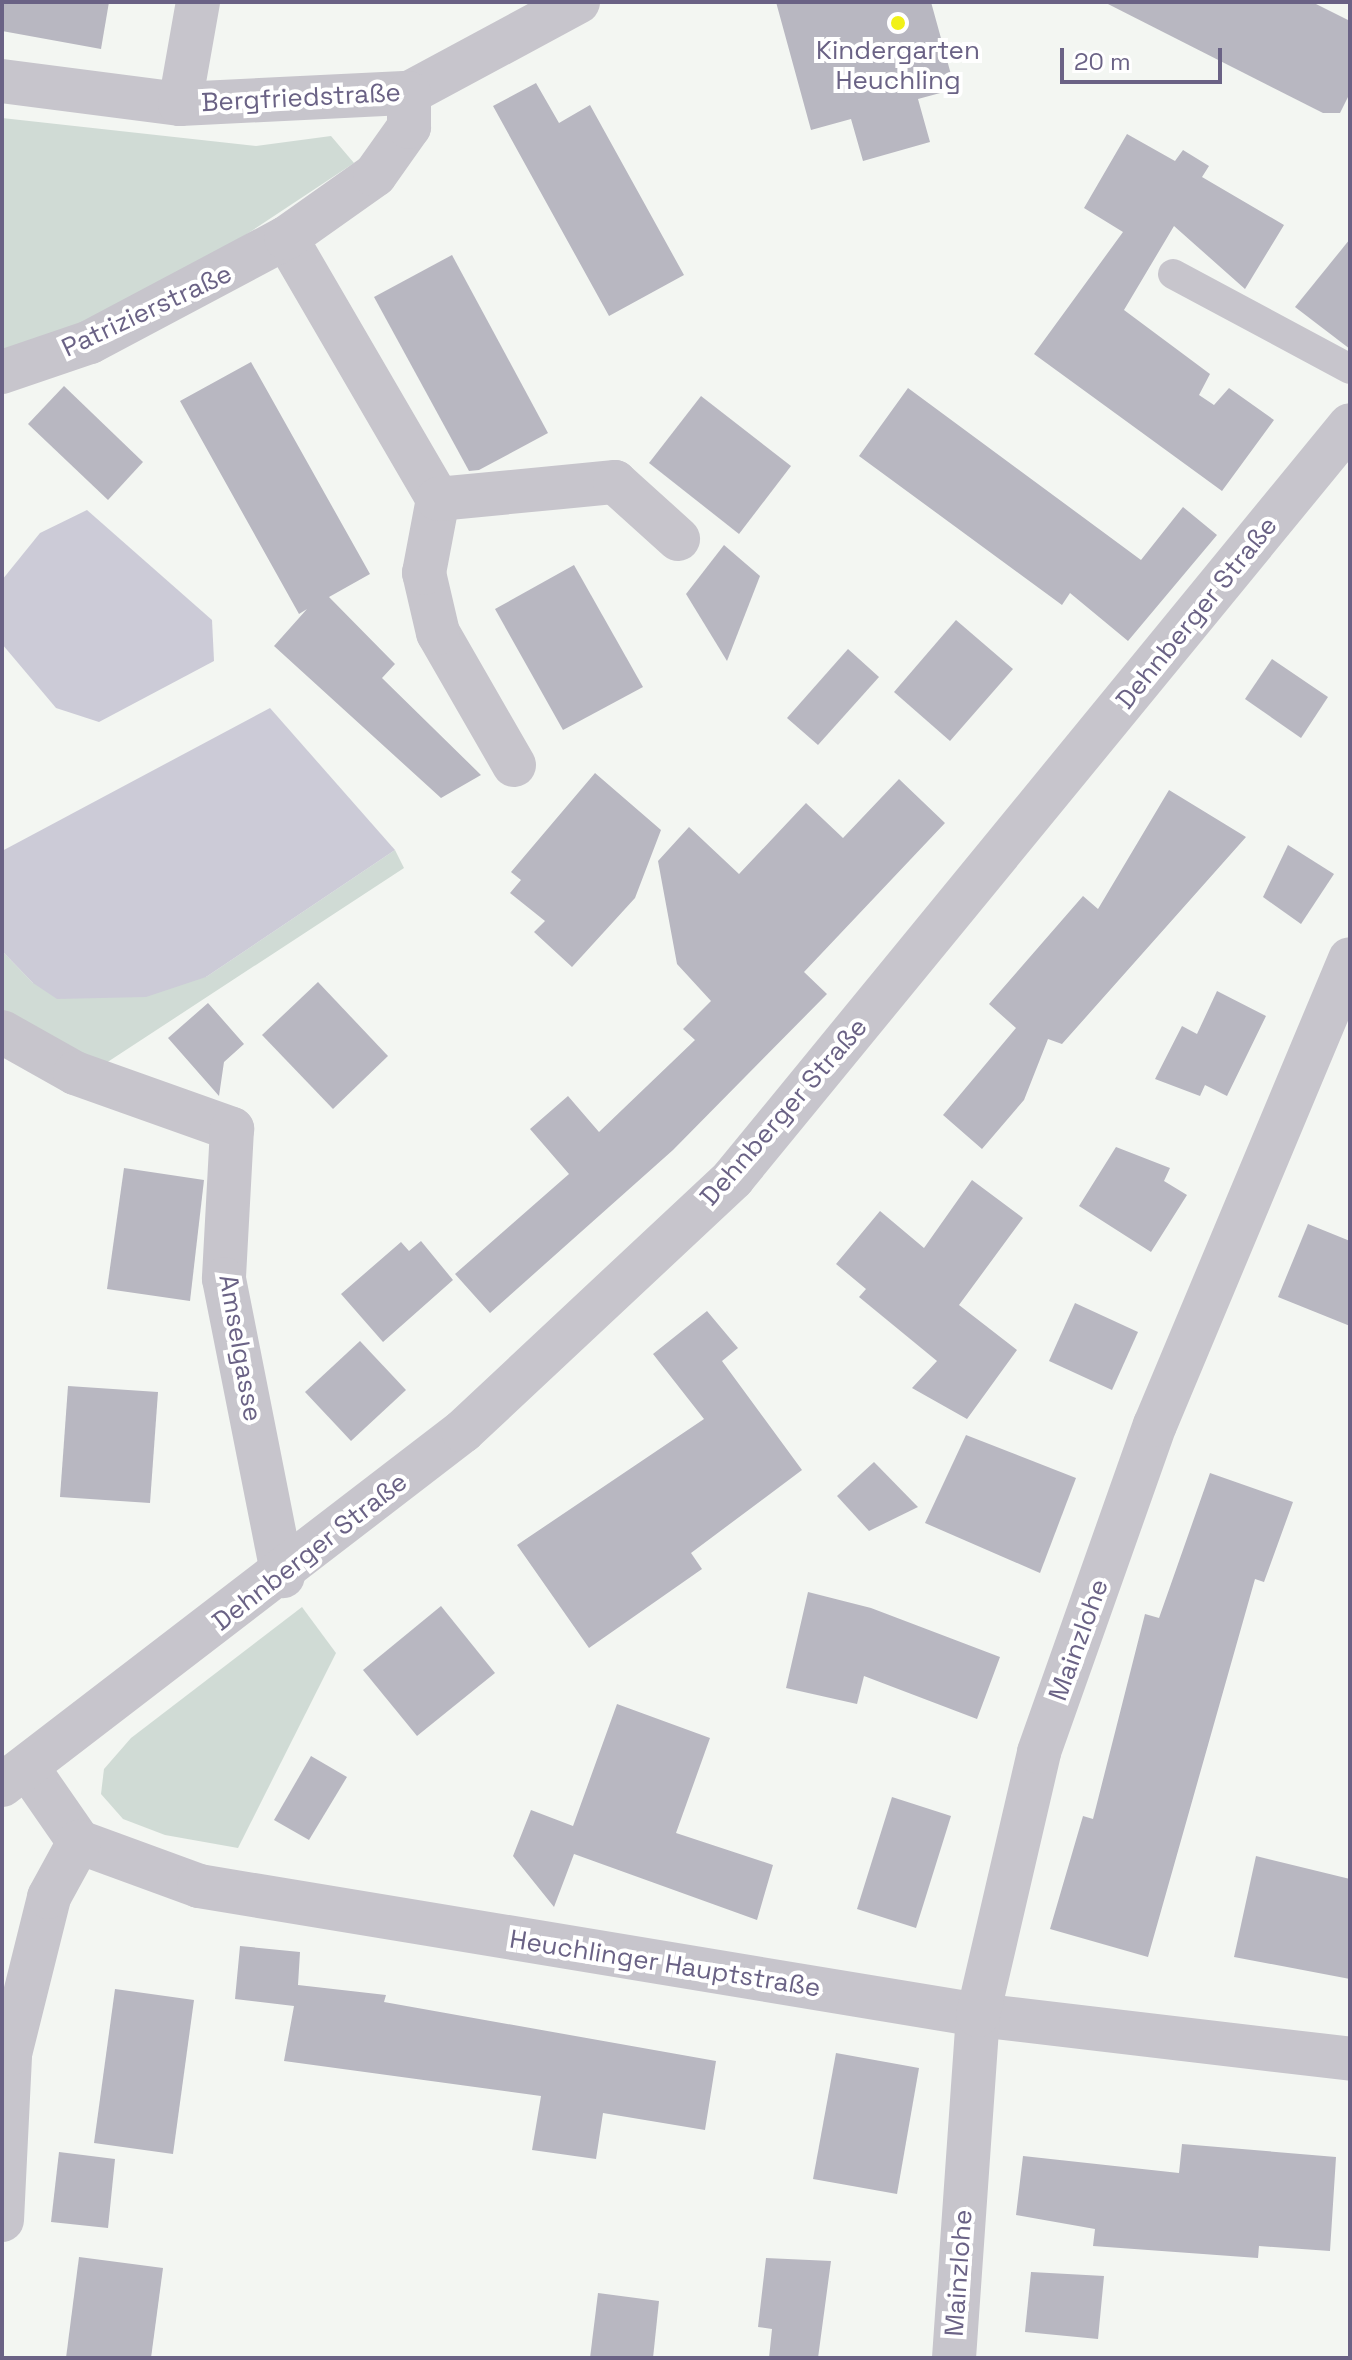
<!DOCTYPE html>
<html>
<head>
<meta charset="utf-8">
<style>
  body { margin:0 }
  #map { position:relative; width:1352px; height:2360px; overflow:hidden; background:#f3f6f2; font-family:"Space Grotesk",sans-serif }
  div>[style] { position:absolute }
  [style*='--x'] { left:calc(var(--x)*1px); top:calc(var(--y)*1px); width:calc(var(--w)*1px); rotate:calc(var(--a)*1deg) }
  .green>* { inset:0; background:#d0dbd5 }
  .water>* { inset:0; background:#cccbd7 }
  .building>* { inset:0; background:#b8b7c1 }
  .service>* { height:30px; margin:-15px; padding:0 15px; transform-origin:15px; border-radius:15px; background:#c7c5cc }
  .minor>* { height:44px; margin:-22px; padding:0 22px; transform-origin:22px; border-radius:22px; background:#c7c5cc }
  .dots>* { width:22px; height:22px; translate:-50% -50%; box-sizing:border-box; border:4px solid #fff; border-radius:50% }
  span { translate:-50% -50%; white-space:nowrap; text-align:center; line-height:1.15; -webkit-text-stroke:8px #fff; paint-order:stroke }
  .poi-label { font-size:26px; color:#6a6285 }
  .street-label { font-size:26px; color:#6a6285 }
  .frame { position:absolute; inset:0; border:4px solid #6a6285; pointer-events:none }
  .scale { position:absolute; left:1060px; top:48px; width:162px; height:36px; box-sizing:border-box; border:4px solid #6a6285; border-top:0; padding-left:10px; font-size:24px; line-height:28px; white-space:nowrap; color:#6a6285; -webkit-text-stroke:6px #fff; paint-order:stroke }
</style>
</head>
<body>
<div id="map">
  <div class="green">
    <div style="clip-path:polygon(2px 118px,256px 146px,331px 136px,354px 163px,167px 287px,2px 355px)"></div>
    <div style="clip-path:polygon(395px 850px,404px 868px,103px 1065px,2px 1012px,2px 951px,33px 983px,206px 977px)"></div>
    <div style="clip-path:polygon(302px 1607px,336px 1653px,238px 1848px,165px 1835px,123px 1819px,101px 1794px,104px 1769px,131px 1738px)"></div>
  </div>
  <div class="water">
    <div style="clip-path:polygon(87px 510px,212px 620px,214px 661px,99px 722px,56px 708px,2px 644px,2px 580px,40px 533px)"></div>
    <div style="clip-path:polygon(270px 708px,395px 850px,206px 977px,146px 997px,57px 999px,33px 983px,2px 951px,2px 851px)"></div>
  </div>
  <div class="building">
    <div style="clip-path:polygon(2px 2px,109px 2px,101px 49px,2px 31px)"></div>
    <div style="clip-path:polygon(776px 2px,931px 2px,955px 89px,918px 99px,930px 142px,863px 161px,851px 119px,811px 130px)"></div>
    <div style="clip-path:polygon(1104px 2px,1312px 2px,1350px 21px,1350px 93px,1340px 113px,1323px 113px)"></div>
    <div style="clip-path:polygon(536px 83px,559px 123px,590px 105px,684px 275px,609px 316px,493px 106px)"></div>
    <div style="clip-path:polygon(1127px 134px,1175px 161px,1183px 150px,1209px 166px,1202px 177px,1284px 225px,1245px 289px,1174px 226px,1124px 310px,1210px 374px,1199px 395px,1214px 405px,1229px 388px,1274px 420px,1222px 491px,1034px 354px,1123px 232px,1084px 208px)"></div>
    <div style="clip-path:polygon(1350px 239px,1350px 349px,1295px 307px)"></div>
    <div style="clip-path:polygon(452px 255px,548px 433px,479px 470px,469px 471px,374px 297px)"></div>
    <div style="clip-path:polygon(251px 362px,370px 574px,329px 597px,395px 664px,382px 678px,481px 775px,441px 798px,274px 646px,307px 609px,299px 614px,180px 401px)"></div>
    <div style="clip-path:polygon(64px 386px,143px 462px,108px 500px,28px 424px)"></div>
    <div style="clip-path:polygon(908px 388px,1141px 560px,1183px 507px,1217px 535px,1128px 641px,1070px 593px,1062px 605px,859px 456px)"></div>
    <div style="clip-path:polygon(701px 396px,791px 466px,739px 534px,649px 463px)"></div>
    <div style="clip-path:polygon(724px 545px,760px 576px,727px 661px,686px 594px)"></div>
    <div style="clip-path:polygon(574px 565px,643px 687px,563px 730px,495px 609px)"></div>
    <div style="clip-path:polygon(956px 620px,1013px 669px,950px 741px,894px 692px)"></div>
    <div style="clip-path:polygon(848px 649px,879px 677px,818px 745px,787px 718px)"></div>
    <div style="clip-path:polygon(1272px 659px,1328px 697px,1301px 738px,1245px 699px)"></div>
    <div style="clip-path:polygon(595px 773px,661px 830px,635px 898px,572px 967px,534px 932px,545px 921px,510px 893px,521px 880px,511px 872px)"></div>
    <div style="clip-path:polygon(899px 779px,945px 823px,804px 972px,827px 994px,673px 1150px,490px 1313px,455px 1274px,569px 1174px,530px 1129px,568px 1096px,599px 1132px,695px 1040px,683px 1029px,711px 1001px,677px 964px,658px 861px,689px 827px,739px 874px,806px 803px,843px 838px)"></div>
    <div style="clip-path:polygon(1169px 790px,1246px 837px,1062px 1044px,1048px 1039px,1024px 1100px,982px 1149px,943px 1115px,1016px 1028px,989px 1004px,1083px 896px,1098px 909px)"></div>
    <div style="clip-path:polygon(1288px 845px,1334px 874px,1301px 924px,1263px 897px)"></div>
    <div style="clip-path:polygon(318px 982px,388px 1056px,333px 1109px,262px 1035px)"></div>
    <div style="clip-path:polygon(1217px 991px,1266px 1016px,1227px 1096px,1205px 1085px,1200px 1096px,1155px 1079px,1182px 1026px,1197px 1034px)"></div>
    <div style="clip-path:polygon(208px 1003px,244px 1044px,224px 1062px,219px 1096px,168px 1038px)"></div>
    <div style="clip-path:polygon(1116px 1147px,1170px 1168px,1164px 1181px,1187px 1195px,1151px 1252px,1079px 1206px)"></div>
    <div style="clip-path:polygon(124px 1168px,204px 1180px,190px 1301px,107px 1289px)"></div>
    <div style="clip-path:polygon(972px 1180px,1023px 1218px,959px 1305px,1017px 1350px,967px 1419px,912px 1388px,937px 1361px,859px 1297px,866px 1289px,836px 1264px,880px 1211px,924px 1248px)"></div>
    <div style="clip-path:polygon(1308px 1224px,1350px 1241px,1350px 1326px,1278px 1297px)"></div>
    <div style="clip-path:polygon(421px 1241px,453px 1280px,383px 1342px,341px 1294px,401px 1242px,409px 1251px)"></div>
    <div style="clip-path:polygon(1075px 1303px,1138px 1332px,1112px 1390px,1049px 1361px)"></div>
    <div style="clip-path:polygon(707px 1311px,738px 1348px,722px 1361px,802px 1470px,691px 1553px,702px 1569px,589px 1648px,517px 1545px,704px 1419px,653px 1354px)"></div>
    <div style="clip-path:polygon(360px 1341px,406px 1390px,351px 1441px,305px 1392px)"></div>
    <div style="clip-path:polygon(68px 1386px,158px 1392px,150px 1503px,60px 1497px)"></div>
    <div style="clip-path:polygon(966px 1435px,1076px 1478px,1040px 1573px,925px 1523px)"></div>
    <div style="clip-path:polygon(874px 1462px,918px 1507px,869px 1531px,837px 1496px)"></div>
    <div style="clip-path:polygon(1210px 1473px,1293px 1502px,1264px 1582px,1255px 1579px,1148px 1957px,1050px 1929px,1083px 1816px,1093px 1819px,1145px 1614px,1159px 1618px)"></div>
    <div style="clip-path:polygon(808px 1592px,871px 1608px,1000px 1657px,977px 1719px,864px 1676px,857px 1704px,786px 1688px)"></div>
    <div style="clip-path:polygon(441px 1606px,495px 1673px,417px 1736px,363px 1670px)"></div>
    <div style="clip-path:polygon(617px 1704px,710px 1738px,676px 1833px,773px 1865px,757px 1920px,574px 1854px,554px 1907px,513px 1856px,531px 1810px,573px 1826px)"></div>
    <div style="clip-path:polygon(311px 1756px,347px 1777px,309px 1840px,274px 1820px)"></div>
    <div style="clip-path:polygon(892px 1797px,951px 1816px,916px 1928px,857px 1909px)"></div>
    <div style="clip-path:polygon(1256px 1856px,1350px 1879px,1350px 1979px,1234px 1957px)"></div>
    <div style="clip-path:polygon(240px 1946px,300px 1952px,298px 1985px,386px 1995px,384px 2002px,716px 2061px,705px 2130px,603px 2113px,596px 2159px,532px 2150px,541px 2096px,284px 2061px,294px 2006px,235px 1999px)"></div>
    <div style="clip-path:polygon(115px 1989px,194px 2000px,173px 2154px,94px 2143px)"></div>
    <div style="clip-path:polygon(836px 2053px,919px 2068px,897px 2194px,813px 2179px)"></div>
    <div style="clip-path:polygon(1182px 2144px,1336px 2157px,1330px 2251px,1259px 2246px,1258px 2258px,1093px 2246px,1095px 2229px,1016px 2215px,1023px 2156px,1179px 2173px)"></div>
    <div style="clip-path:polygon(59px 2152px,115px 2159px,108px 2228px,51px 2222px)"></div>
    <div style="clip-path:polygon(79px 2257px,163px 2268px,151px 2358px,66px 2358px)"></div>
    <div style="clip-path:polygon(766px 2258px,831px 2261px,818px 2358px,769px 2358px,772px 2329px,758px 2327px)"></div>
    <div style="clip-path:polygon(1031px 2272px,1104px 2276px,1098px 2339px,1025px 2332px)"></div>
    <div style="clip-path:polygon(598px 2293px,659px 2301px,653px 2358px,590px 2358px)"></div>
  </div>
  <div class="service">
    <div style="--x:1173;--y:274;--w:201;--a:28.2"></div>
  </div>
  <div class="minor">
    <div style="--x:2;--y:81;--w:179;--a:7.4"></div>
    <div style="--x:180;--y:104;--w:229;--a:-2.8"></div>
    <div style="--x:409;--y:93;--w:192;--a:-28.3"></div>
    <div style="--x:180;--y:104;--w:104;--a:-80"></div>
    <div style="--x:286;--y:238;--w:302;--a:59.8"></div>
    <div style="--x:2;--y:372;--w:93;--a:-18.8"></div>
    <div style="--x:90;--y:342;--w:222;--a:-28"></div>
    <div style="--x:286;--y:238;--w:109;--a:-35.3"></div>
    <div style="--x:375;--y:175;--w:59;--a:-54.7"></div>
    <div style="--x:409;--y:127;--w:34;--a:-90"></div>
    <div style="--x:514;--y:765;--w:152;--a:-119.9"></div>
    <div style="--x:438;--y:633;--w:62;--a:-103.1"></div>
    <div style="--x:424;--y:573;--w:75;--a:-79.3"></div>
    <div style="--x:438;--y:499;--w:178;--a:-5.5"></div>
    <div style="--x:615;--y:482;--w:85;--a:42.1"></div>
    <div style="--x:2;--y:1032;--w:84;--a:29.3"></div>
    <div style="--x:75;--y:1073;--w:167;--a:19.6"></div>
    <div style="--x:232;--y:1129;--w:150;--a:93.1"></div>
    <div style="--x:224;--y:1279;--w:303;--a:78.8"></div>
    <div style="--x:27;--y:1767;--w:91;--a:55.3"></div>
    <div style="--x:79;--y:1842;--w:128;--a:20.1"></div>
    <div style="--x:199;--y:1886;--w:790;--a:9.4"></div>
    <div style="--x:978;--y:2015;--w:375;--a:6.7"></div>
    <div style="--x:2;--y:1785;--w:581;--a:-37.52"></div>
    <div style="--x:463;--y:1431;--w:370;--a:-43.1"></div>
    <div style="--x:733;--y:1178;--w:973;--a:-50.67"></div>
    <div style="--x:2;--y:2220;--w:166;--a:-87.2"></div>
    <div style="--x:10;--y:2054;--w:162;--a:-76"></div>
    <div style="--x:49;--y:1897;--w:63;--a:-61.4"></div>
    <div style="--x:954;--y:2358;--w:344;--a:-86"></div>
    <div style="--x:978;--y:2015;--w:270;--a:-76.9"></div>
    <div style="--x:1039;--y:1752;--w:347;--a:-70.5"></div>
    <div style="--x:1155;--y:1425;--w:505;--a:-67.29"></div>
  </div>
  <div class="dots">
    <div style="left:898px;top:23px;background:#f1f116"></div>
  </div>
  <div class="poi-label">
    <span style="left:898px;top:66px">Kindergarten<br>Heuchling</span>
  </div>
  <div class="street-label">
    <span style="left:301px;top:98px;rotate:-3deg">Bergfriedstraße</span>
    <span style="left:147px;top:311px;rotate:-25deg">Patrizierstraße</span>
    <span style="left:1197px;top:613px;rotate:-51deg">Dehnberger Straße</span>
    <span style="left:784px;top:1112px;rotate:-49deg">Dehnberger Straße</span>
    <span style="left:240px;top:1348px;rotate:80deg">Amselgasse</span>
    <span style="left:310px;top:1552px;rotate:-38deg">Dehnberger Straße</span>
    <span style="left:1079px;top:1640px;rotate:-70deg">Mainzlohe</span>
    <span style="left:665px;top:1964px;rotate:9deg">Heuchlinger Hauptstraße</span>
    <span style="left:959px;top:2273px;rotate:-86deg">Mainzlohe</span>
  </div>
  <div class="frame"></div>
  <div class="scale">20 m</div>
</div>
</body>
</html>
